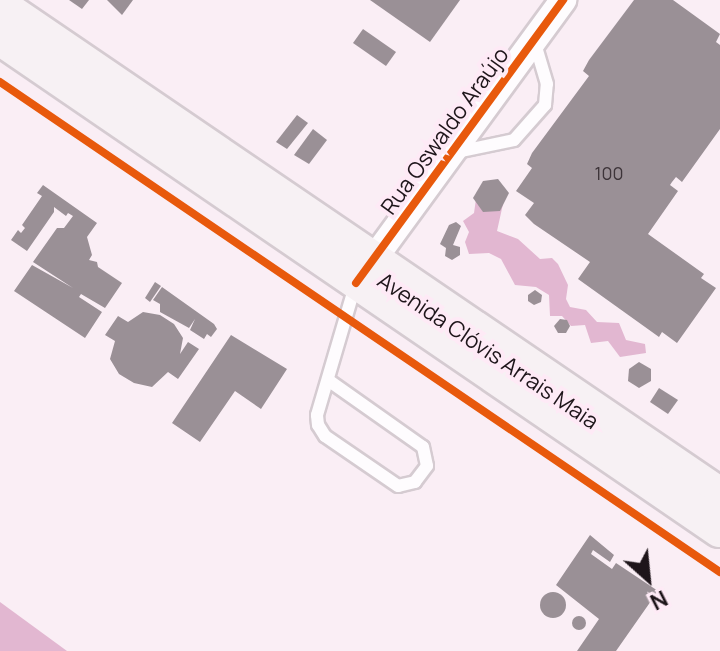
<!DOCTYPE html>
<html>
<head>
<meta charset="utf-8">
<style>
  body { margin:0 }
  #map { position:relative; width:720px; height:651px; overflow:hidden; background:#faeef5; font-family:Manrope,sans-serif }
  div>[style] { position:absolute }
  [style*='--x'] { left:calc(var(--x)*1px); top:calc(var(--y)*1px); width:calc(var(--w)*1px); rotate:calc(var(--a)*1deg) }
  .water>* { inset:0; background:#e2b7d1 }
  .building>* { inset:0; background:#9a9096 }
  .round { border-radius:50% }
  .roads { filter:drop-shadow(2px 0 #d5cbd1) drop-shadow(-2px 0 #d5cbd1) drop-shadow(0 2px #d5cbd1) drop-shadow(0 -2px #d5cbd1) }
  .lane>* { height:12px; margin:-6px; padding:0 6px; transform-origin:6px; border-radius:6px; background:#fefcfe }
  .street>* { height:26px; margin:-13px; padding:0 13px; transform-origin:13px; border-radius:13px; background:#fefcfe }
  .secondary>* { height:36px; margin:-18px; padding:0 18px; transform-origin:18px; border-radius:18px; background:#f7f1f4 }
  .cycleway>* { height:8px; margin:-4px; padding:0 4px; transform-origin:4px; border-radius:4px; background:#e8590c }
  span { translate:-50% -50%; white-space:nowrap; text-align:center; line-height:1.15; -webkit-text-stroke:8px #feeaf6; paint-order:stroke }
  .number-label { font-size:18px; color:#3d3439 }
  .number-label span { -webkit-text-stroke-width:0 }
  .street-label { font-size:22px; color:#1e151a }
  .north { position:absolute; left:608px; top:539px; width:80px; height:80px; -webkit-text-stroke:6px #feeaf6; paint-order:stroke; rotate:153deg; font-size:22px; font-weight:700; line-height:32px; text-align:center; color:#1e151a }
  .north::after { content:''; display:block; margin:auto; width:28px; height:36px; background:#1e151a; clip-path:polygon(50% 0,100% 100%,50% 72%,0 100%) }
</style>
</head>
<body>
<div id="map">
  <div class="water">
    <div style="clip-path:polygon(476px 199px,503px 204px,497px 231px,518px 239px,540px 259px,552px 258px,558px 264px,568px 285px,566px 299px,570px 307px,586px 310px,597px 322px,619px 323px,626px 340px,645px 344px,646px 353px,620px 357px,608px 341px,591px 343px,585px 325px,571px 326px,562px 316px,550px 316px,549px 295px,536px 287px,515px 285px,501px 259px,489px 253px,469px 254px,465px 242px,469px 232px,463px 221px,474px 213px)"></div>
    <div style="clip-path:polygon(0 602px,67px 651px,0 651px)"></div>
  </div>
  <div class="building">
    <div style="clip-path:polygon(69px 0,89px 0,82px 9px)"></div>
    <div style="clip-path:polygon(107px 0,133px 0,122px 15px)"></div>
    <div style="clip-path:polygon(370px 0,460px 0,430px 42px)"></div>
    <div style="clip-path:polygon(634px 0,673px 0,720px 34px,716px 42px,720px 45px,720px 129px,682px 182px,676px 177px,672px 182px,670px 185px,678px 191px,648px 234px,704px 274px,701px 278px,716px 288px,677px 343px,662px 332px,659px 337px,578px 279px,590px 262px,534px 224px,525px 215px,534px 203px,516px 191px,532px 168px,527px 164px,532px 153px,589px 76px,583px 71px,589px 60px)"></div>
    <div style="clip-path:polygon(363px 29px,396px 52px,386px 66px,353px 43px)"></div>
    <div style="clip-path:polygon(297px 115px,308px 123px,287px 149px,276px 142px)"></div>
    <div style="clip-path:polygon(313px 129px,327px 140px,309px 164px,294px 155px)"></div>
    <div style="clip-path:polygon(498px 179px,509px 193px,500px 211px,483px 212px,473px 198px,483px 181px)"></div>
    <div style="clip-path:polygon(43px 185px,97px 223px,87px 237px,92px 255px,89px 260px,97px 262px,98px 267px,122px 283px,105px 308px,81px 294px,79px 297px,102px 312px,85px 338px,14px 291px,32px 265px,73px 288px,33px 262px,57px 228px,64px 228px,73px 216px,68px 213px,66px 216px,54px 207px,54px 212px,27px 251px,11px 240px,18px 230px,21px 233px,25px 228px,22px 225px,42px 196px,37px 193px)"></div>
    <div style="clip-path:polygon(456px 222px,461px 226px,453px 245px,460px 247px,460px 255px,452px 260px,445px 256px,446px 248px,440px 244px,449px 225px)"></div>
    <div style="clip-path:polygon(155px 282px,161px 286px,150px 302px,145px 298px)"></div>
    <div style="clip-path:polygon(162px 287px,214px 324px,217px 329px,211px 337px,207px 334px,204px 339px,190px 330px,195px 319px,189px 328px,160px 312px,160px 304px,153px 300px)"></div>
    <div style="clip-path:polygon(535px 290px,542px 295px,541px 302px,534px 305px,528px 301px,528px 295px)"></div>
    <div style="clip-path:polygon(143px 312px,160px 315px,174px 324px,183px 338px,180px 354px,188px 342px,199px 349px,178px 379px,168px 372px,152px 387px,134px 383px,119px 374px,110px 359px,115px 341px,105px 335px,118px 316px,128px 322px)"></div>
    <div style="clip-path:polygon(560px 319px,567px 320px,570px 326px,566px 333px,558px 333px,554px 326px)"></div>
    <div style="clip-path:polygon(231px 335px,287px 369px,261px 409px,235px 391px,200px 442px,172px 423px)"></div>
    <div style="clip-path:polygon(639px 362px,651px 369px,651px 381px,639px 388px,628px 381px,629px 369px)"></div>
    <div style="clip-path:polygon(659px 388px,678px 400px,668px 414px,650px 402px)"></div>
    <div style="clip-path:polygon(590px 535px,614px 555px,610px 562px,593px 550px,591px 554px,612px 569px,616px 563px,658px 591px,616px 651px,577px 651px,599px 619px,556px 585px)"></div>
    <div class="round" style="left:540px;top:592px;width:26px;height:26px"></div>
    <div class="round" style="left:572px;top:616px;width:14px;height:14px"></div>
  </div>
  <div class="roads">
    <div class="lane">
      <div style="--x:457;--y:152;--w:58;--a:-11.9"></div>
      <div style="--x:514;--y:140;--w:47;--a:-48.5"></div>
      <div style="--x:545;--y:105;--w:21;--a:-85"></div>
      <div style="--x:547;--y:84;--w:46;--a:-106.5"></div>
      <div style="--x:328;--y:380;--w:116;--a:35.2"></div>
      <div style="--x:423;--y:447;--w:19;--a:78"></div>
      <div style="--x:427;--y:466;--w:20;--a:127"></div>
      <div style="--x:415;--y:482;--w:17;--a:167"></div>
      <div style="--x:398;--y:486;--w:88;--a:-145.6"></div>
      <div style="--x:325;--y:436;--w:13;--a:-122"></div>
      <div style="--x:318;--y:425;--w:10;--a:-96"></div>
      <div style="--x:317;--y:415;--w:134;--a:-73.6"></div>
    </div>
    <div class="street">
      <div style="--x:362;--y:275;--w:341;--a:-53.8"></div>
    </div>
    <div class="secondary">
      <div style="--x:0;--y:6;--w:871;--a:34.24"></div>
      <div style="--x:0;--y:37;--w:872;--a:34.35"></div>
    </div>
  </div>
  <div class="cycleway">
    <div style="--x:0;--y:82;--w:871;--a:34.24"></div>
    <div style="--x:356;--y:283;--w:351;--a:-53.8"></div>
  </div>
  <div class="number-label">
    <span style="left:609px;top:173px">100</span>
  </div>
  <div class="street-label">
    <span style="left:445px;top:131px;rotate:-54deg">Rua Oswaldo Araújo</span>
    <span style="left:488px;top:351px;rotate:34deg">Avenida Clóvis Arrais Maia</span>
  </div>
  <div class="north">N</div>
</div>
</body>
</html>
